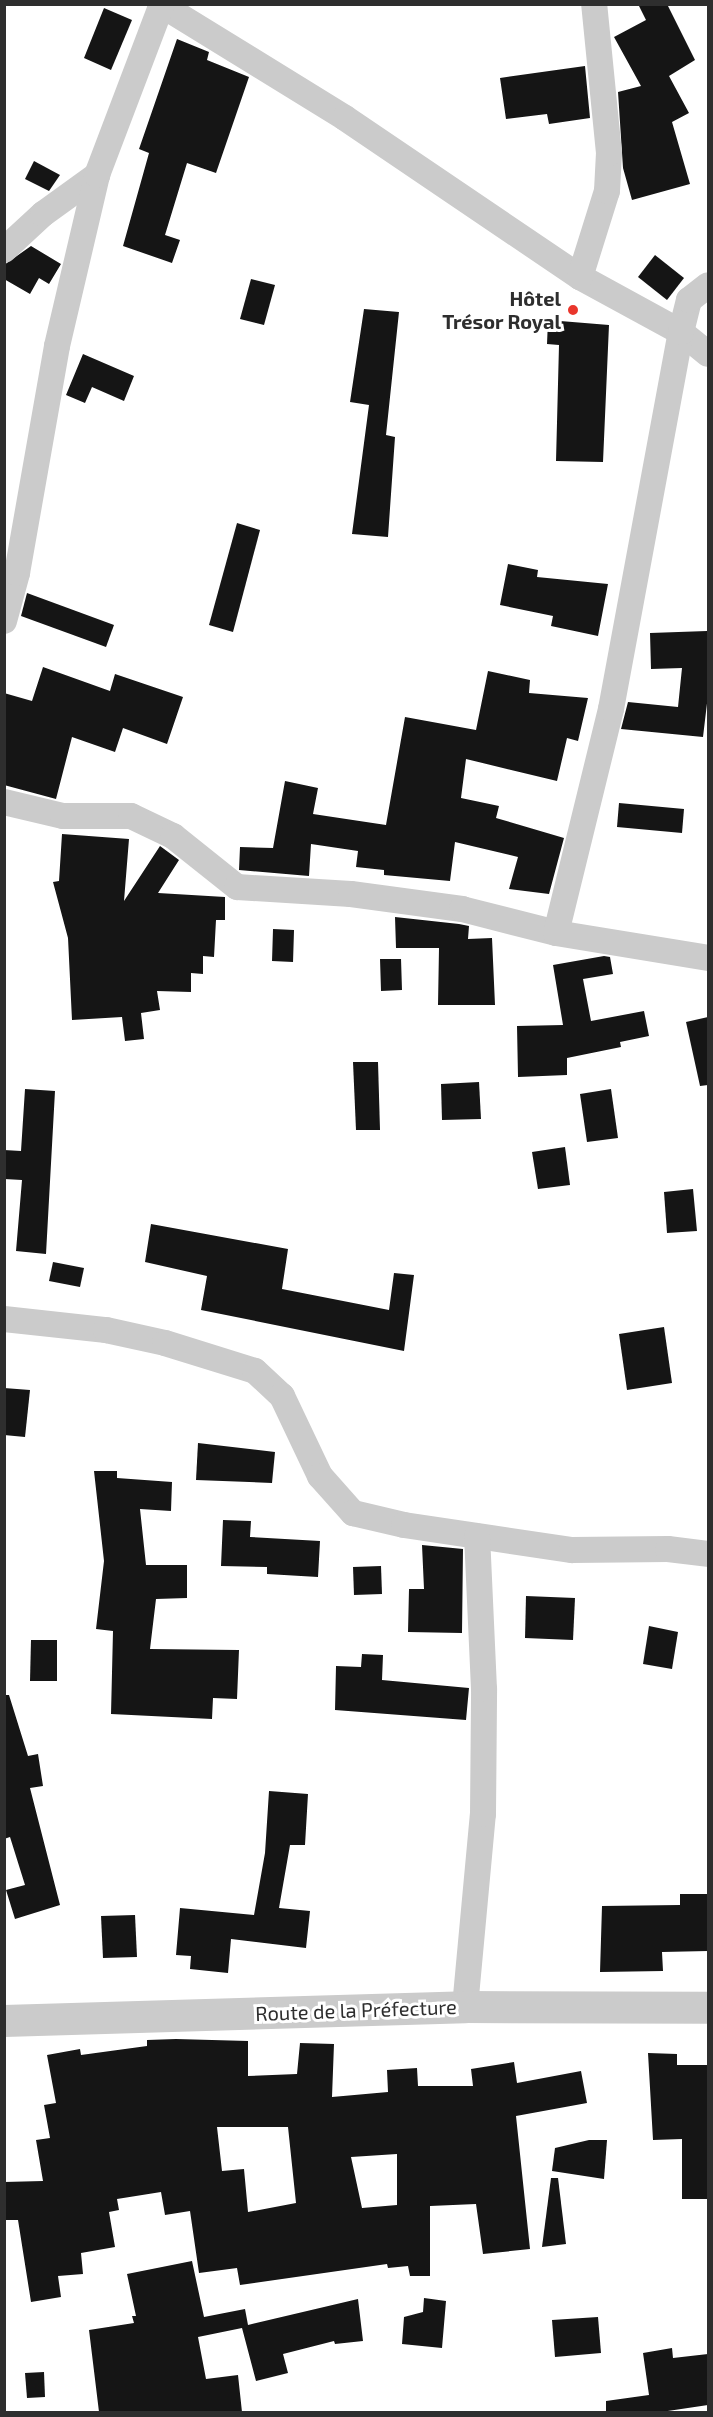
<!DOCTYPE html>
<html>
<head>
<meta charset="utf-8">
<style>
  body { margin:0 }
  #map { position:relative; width:713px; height:2417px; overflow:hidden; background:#fff; font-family:"Exo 2",sans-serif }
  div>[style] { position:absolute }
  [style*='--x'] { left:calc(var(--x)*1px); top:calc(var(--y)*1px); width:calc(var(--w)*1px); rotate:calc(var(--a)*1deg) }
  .building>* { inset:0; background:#151515 }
  .minor>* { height:26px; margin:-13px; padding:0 13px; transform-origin:13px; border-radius:13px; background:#cbcbcb }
  .tertiary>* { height:32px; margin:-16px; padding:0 16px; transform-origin:16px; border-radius:16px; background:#cbcbcb }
  .dots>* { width:16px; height:16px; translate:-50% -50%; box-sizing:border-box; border:3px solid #fff; border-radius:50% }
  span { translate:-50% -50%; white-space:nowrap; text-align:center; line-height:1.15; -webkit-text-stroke:6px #fff; paint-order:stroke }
  .poi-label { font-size:20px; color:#2e2e2e; font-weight:700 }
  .right { translate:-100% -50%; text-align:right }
  .street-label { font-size:20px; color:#2e2e2e }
  .frame { position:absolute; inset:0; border:6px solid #2e2e2e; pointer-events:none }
</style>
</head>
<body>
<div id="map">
  <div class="building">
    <div style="clip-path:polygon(638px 4px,667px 4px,695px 60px,669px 76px,689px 113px,672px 122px,690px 184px,632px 200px,623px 168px,618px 92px,641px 86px,614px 37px,646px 20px)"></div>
    <div style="clip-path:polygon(104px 8px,132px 20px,111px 70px,84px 58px)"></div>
    <div style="clip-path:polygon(177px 39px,209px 52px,207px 60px,249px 77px,216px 173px,187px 163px,165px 235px,180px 240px,172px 263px,123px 246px,149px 153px,139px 149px)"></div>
    <div style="clip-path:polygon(585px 66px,590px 118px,549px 124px,547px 114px,506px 119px,500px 78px)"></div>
    <div style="clip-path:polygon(34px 161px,60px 175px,49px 191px,25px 179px)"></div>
    <div style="clip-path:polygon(31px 246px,61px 264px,49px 284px,39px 278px,30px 294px,4px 279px,4px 265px)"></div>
    <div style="clip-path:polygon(655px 255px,684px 278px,667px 300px,638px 277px)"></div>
    <div style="clip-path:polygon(251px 279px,275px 285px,264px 325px,240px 319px)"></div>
    <div style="clip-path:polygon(364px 309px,399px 312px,386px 435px,395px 437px,388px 537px,352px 534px,369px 405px,350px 402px)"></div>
    <div style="clip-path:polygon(548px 320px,609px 325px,603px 462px,556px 461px,559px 345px,547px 344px)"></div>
    <div style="clip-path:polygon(83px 354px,134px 376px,124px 401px,92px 387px,85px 403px,66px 395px)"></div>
    <div style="clip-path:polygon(237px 523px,260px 530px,233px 632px,209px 625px)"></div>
    <div style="clip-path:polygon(508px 564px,538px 570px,537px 577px,608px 584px,598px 636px,551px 626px,553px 616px,500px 605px)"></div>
    <div style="clip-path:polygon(27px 593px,114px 625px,106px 647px,21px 616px)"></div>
    <div style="clip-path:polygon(707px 631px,708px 695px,703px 737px,621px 729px,628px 702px,678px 707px,682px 668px,651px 669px,650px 633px)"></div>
    <div style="clip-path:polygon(43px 667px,110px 691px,115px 674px,183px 697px,167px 744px,123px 728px,115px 752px,72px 737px,56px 799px,4px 785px,4px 693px,32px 701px)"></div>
    <div style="clip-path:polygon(488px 671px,530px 680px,529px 693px,588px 698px,578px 741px,567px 738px,557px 781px,466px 759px,461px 798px,499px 806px,496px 818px,564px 838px,549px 894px,509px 889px,518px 857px,455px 842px,450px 881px,384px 875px,384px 870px,356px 867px,358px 851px,311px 844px,309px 876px,239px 870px,240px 847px,273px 848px,285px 781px,318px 788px,313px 814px,386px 825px,405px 717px,476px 730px)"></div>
    <div style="clip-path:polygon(619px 803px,684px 809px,682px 833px,617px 827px)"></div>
    <div style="clip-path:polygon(62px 834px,129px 839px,124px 901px,160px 846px,179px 860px,158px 893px,225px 897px,225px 920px,216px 920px,214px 957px,203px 956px,203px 974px,191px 973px,191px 992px,157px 991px,160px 1010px,141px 1013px,144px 1039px,125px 1041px,122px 1017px,72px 1020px,68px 938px,53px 882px,59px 881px)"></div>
    <div style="clip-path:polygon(395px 917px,459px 924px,469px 926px,468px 939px,492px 938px,495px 1005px,438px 1005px,439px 948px,396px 948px)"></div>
    <div style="clip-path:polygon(273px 929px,294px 930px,293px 962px,272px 961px)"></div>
    <div style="clip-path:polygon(604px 956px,610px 957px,613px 974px,583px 979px,591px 1021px,644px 1011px,649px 1036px,620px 1042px,621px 1047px,567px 1058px,567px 1075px,518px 1077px,517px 1026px,563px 1025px,553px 965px)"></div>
    <div style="clip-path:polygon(380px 959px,401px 959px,402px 990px,381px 991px)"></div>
    <div style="clip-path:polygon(708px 1017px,708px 1085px,700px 1086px,686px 1022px)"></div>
    <div style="clip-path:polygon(353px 1062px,378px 1062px,380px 1130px,356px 1130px)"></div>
    <div style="clip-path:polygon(479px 1082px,481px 1119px,442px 1120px,441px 1084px)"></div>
    <div style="clip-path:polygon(25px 1089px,55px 1091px,46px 1254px,16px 1251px,22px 1180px,4px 1179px,4px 1150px,21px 1151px)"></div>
    <div style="clip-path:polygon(611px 1089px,618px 1138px,587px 1142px,580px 1094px)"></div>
    <div style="clip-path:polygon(565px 1147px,570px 1185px,538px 1189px,532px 1152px)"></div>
    <div style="clip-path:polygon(693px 1189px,697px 1231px,667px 1233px,664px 1192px)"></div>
    <div style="clip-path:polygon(151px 1224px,288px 1249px,282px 1289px,389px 1310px,394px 1273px,414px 1275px,404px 1351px,201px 1310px,207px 1276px,145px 1262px)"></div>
    <div style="clip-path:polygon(53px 1262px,84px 1268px,80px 1287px,49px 1281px)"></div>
    <div style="clip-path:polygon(664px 1327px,672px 1383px,627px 1390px,619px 1334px)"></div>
    <div style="clip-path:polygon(4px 1388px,30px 1390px,25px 1437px,4px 1435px)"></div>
    <div style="clip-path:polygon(198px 1443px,275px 1452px,272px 1483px,196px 1480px)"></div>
    <div style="clip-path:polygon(94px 1471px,117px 1471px,117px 1478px,172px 1482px,171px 1511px,140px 1509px,146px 1565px,187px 1565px,187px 1598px,156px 1599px,150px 1649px,239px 1650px,237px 1699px,213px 1698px,212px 1719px,111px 1714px,113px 1631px,96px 1629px,104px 1561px)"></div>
    <div style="clip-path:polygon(223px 1520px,251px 1521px,250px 1537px,320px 1541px,318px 1577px,267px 1574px,267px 1567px,221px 1566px)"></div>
    <div style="clip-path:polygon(422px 1545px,463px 1549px,462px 1633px,408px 1632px,409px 1589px,424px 1589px)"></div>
    <div style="clip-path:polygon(381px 1566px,382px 1594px,354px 1595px,353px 1567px)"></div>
    <div style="clip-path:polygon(526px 1596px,575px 1598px,573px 1640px,525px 1638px)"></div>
    <div style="clip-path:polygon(649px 1626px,678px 1632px,672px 1669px,643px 1664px)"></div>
    <div style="clip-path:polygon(31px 1640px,57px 1640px,57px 1681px,30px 1681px)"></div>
    <div style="clip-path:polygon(362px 1654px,383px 1655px,382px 1680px,469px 1688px,466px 1720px,335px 1710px,336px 1666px,361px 1667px)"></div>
    <div style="clip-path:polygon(4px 1695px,9px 1695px,28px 1756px,38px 1754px,43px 1786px,30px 1788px,60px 1905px,15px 1919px,6px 1890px,25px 1885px,10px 1837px,4px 1839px)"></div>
    <div style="clip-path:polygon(269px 1791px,308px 1794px,305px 1845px,290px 1845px,279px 1908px,310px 1911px,306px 1948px,231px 1939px,228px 1973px,190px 1969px,191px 1956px,176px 1955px,180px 1908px,254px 1915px,265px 1853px)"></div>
    <div style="clip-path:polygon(680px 1894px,708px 1894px,708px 1951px,662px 1952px,663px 1971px,600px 1972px,602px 1906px,680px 1905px)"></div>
    <div style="clip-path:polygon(135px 1915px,137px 1957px,103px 1958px,101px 1916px)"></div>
    <div style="clip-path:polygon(evenodd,176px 2039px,248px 2041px,248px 2076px,297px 2074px,300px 2043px,334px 2044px,332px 2097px,388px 2092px,387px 2070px,417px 2068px,418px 2086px,473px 2086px,471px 2069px,514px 2062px,517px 2083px,581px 2071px,587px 2103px,516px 2116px,530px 2249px,483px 2254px,476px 2204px,430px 2206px,430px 2276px,410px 2276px,408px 2266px,388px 2268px,387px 2264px,240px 2285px,237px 2268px,199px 2273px,190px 2211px,165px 2215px,161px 2192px,117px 2199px,119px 2210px,109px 2212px,115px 2247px,81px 2253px,83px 2274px,58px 2276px,61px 2297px,31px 2302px,18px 2220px,4px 2220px,4px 2182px,43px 2181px,36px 2140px,50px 2138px,44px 2105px,56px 2103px,47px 2055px,80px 2049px,81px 2055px,147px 2046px,147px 2040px,176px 2039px,217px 2127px,288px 2127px,296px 2203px,248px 2212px,244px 2169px,222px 2171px,217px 2127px,176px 2039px,397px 2154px,397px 2205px,362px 2208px,351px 2157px,397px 2154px)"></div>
    <div style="clip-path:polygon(648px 2053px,677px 2054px,677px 2065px,708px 2065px,708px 2199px,682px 2199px,682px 2139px,653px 2140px)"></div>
    <div style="clip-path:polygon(589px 2140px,607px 2140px,604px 2179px,552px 2171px,555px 2148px)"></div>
    <div style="clip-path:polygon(551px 2178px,558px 2178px,566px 2244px,542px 2247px)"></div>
    <div style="clip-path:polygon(192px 2261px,204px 2317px,245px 2309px,248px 2325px,358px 2299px,363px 2341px,335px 2344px,334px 2341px,283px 2354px,288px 2373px,256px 2381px,242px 2328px,198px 2337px,206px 2379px,238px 2375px,242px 2412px,99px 2412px,89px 2330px,134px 2323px,132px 2316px,136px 2316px,127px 2274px)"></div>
    <div style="clip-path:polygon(424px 2298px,446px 2301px,442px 2348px,402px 2344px,404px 2317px,423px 2312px)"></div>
    <div style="clip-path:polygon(598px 2317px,601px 2353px,555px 2357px,552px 2320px)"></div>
    <div style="clip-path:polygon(672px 2348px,673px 2358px,708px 2354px,708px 2405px,661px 2412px,606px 2412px,606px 2401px,649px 2395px,643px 2353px)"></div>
    <div style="clip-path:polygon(44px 2372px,45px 2397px,27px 2398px,25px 2373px)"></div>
  </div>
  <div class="minor">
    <div style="--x:160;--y:4;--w:217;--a:31.6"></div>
    <div style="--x:345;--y:118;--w:284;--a:34.1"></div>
    <div style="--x:580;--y:277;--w:115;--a:28.6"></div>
    <div style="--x:681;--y:332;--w:35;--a:39"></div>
    <div style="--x:4;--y:250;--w:53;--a:-42.7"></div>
    <div style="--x:43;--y:214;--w:67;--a:-35.8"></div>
    <div style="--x:580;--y:277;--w:90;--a:-72.6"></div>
    <div style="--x:607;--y:191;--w:38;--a:-87"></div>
    <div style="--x:609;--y:153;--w:150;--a:-95.7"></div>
    <div style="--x:4;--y:621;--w:50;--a:-74.8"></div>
    <div style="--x:17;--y:573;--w:230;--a:-80"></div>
    <div style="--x:57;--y:346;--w:176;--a:-76.8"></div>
    <div style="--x:97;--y:175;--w:183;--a:-69.2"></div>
    <div style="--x:4;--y:802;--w:61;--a:13.3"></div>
    <div style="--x:63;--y:816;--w:68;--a:0"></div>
    <div style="--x:131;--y:816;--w:47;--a:25.5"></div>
    <div style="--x:173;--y:836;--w:82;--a:38.6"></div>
    <div style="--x:237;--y:887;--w:114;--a:3.5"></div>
    <div style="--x:351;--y:894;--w:112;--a:7.7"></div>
    <div style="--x:462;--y:909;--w:97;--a:14.3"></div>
    <div style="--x:556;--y:933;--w:154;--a:9.3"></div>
    <div style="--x:556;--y:933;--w:231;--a:-76.2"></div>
    <div style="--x:611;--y:709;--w:383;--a:-79.5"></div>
    <div style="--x:681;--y:332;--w:33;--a:-76"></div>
    <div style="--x:689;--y:300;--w:24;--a:-38"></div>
    <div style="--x:4;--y:1319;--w:103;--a:6.2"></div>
    <div style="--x:106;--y:1330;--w:60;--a:12.4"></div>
    <div style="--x:165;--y:1343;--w:94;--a:17.3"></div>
    <div style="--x:255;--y:1371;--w:37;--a:43"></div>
    <div style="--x:282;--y:1396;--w:89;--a:64.6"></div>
    <div style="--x:320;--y:1476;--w:50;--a:48.3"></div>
    <div style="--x:353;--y:1513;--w:52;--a:13.2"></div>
    <div style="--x:404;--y:1525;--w:170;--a:8.5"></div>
    <div style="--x:572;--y:1550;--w:96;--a:-0.6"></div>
    <div style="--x:668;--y:1549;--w:40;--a:7.1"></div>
    <div style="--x:465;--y:2007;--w:194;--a:-84.7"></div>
    <div style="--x:483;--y:1814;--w:125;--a:-89.5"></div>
    <div style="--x:484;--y:1689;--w:153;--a:-92.6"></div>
  </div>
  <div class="tertiary">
    <div style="--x:4;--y:2021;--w:461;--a:-1.7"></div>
    <div style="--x:465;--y:2007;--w:243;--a:0.2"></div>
  </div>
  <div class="dots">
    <div style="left:573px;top:310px;background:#e9362c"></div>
  </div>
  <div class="poi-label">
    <span class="right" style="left:561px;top:310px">Hôtel<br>Trésor Royal</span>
  </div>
  <div class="street-label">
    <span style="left:356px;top:2010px;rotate:-2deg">Route de la Préfecture</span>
  </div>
  <div class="frame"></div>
</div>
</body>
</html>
